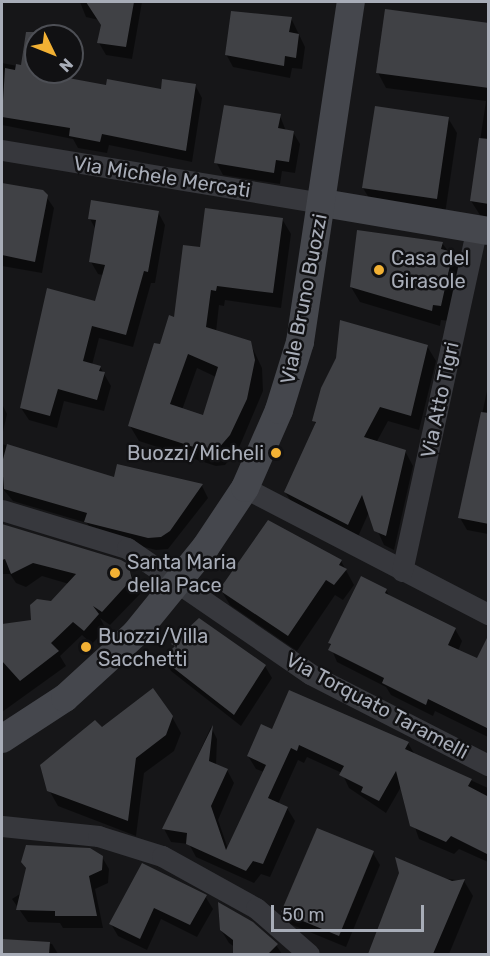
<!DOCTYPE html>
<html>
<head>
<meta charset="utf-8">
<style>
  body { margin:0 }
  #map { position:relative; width:490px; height:956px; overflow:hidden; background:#161618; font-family:Rubik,sans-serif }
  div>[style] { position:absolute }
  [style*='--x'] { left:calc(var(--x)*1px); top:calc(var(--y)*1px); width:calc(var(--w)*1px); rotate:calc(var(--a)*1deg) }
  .shadow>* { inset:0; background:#0007 }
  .building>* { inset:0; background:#404145 }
  .street>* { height:21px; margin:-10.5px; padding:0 10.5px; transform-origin:10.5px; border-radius:10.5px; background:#37383d }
  .secondary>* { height:28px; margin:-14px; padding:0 14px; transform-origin:14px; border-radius:14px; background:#45474d }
  .dots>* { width:16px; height:16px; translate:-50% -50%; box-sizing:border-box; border:3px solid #111113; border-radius:50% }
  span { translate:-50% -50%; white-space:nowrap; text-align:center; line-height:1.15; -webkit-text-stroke:5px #111113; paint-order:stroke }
  .street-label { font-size:20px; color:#a8adb8 }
  .poi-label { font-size:20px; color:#a8adb8 }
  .left { translate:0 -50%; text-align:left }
  .right { translate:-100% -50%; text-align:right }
  .frame { position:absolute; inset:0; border:3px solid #a8adb8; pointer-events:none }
  .north { position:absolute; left:24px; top:24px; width:60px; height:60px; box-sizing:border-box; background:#111113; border:2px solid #4d4f55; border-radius:50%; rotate:133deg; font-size:16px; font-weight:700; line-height:24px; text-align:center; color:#a8adb8 }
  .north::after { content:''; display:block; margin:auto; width:21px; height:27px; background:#f2b134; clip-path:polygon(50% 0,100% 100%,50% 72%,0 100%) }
  .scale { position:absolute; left:271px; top:905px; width:153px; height:27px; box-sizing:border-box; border:3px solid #a8adb8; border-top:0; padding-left:8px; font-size:18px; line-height:21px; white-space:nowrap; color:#a8adb8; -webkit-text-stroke:4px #111113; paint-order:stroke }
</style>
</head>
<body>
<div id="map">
  <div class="shadow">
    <div style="clip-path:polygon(80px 2px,142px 2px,132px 59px,106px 55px,99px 43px,102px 25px,99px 20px,86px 17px)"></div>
    <div style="clip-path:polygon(291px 18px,305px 47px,302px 69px,292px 68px,290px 78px,233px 67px,226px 54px)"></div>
    <div style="clip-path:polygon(488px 24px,488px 217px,480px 215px,471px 201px,486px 101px,386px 88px,378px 73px)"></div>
    <div style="clip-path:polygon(36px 51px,38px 80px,42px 72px,49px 72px,49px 76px,107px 87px,162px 91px,195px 85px,202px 98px,192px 162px,109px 145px,107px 153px,78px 148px,73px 139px,2px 125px,2px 63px,23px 67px)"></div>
    <div style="clip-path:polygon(280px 116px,286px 131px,293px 132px,300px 144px,295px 173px,282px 171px,280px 184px,223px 175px,216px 162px)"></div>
    <div style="clip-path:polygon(448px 118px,457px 133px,445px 214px,372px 203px,363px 188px)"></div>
    <div style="clip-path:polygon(2px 184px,43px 192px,54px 208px,42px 273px,2px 266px)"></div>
    <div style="clip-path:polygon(158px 212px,165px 225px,155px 283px,151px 283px,133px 347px,99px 338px,92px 365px,100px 367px,111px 386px,104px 411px,64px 401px,57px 428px,29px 420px,21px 408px,96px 303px,103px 275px,98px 274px,91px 262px,96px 230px,90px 219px)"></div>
    <div style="clip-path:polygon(evenodd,282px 219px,291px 234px,281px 308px,225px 300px,224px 306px,219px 305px,216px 332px,250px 343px,262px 368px,263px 391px,238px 450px,225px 465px,216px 466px,139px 441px,130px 426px,201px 249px,282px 219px,197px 368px,216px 377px,204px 417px,182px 410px,197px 368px)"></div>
    <div style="clip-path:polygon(442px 243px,461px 268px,449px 321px,441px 320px,440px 326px,360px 302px,351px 287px)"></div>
    <div style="clip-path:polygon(427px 346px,436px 361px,419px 430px,388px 421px,376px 443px,405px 451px,413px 466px,394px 550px,384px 545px,369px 512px,357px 539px,294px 506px,285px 492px,316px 425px,314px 421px)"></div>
    <div style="clip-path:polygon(488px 386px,488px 534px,467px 530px,460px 518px)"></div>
    <div style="clip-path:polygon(2px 404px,7px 414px,2px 436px)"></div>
    <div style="clip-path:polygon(2px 444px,115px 479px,202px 486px,208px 498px,168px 549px,156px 550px,93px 534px,87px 523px,13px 501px,2px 488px)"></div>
    <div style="clip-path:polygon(268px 522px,341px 561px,354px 585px,343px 600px,335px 595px,297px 651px,230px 605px,221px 590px)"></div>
    <div style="clip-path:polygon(4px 526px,127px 565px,140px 594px,110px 625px,100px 618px,106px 629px,92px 644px,82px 635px,60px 656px,66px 666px,2px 712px,2px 625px,32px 622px,69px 584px,42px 576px,26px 587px,16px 583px,10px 574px,2px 574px)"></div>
    <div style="clip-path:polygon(386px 590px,390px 597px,455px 629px,462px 641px,458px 651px,477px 660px,488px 653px,488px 737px,435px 711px,433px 716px,391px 695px,386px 687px,337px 662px,329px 643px)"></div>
    <div style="clip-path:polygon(173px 645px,265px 666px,272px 678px,241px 726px,171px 671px,164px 659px,175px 648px)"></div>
    <div style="clip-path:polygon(172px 717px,181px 733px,174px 751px,144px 773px,136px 836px,58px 806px,49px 790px,102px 729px)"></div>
    <div style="clip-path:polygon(211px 727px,217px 739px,216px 766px,227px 770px,234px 783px,218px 820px,228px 849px,264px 772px,256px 769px,248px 756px,272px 731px,408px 743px,415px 755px,488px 788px,488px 862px,459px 849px,454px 854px,419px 839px,401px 787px,386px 813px,349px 788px,342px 773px,307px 757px,304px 763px,298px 760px,278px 804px,287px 808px,295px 821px,270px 877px,261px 874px,254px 883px,196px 857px,189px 844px,171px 842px,164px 829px)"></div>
    <div style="clip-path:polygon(317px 830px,373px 853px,380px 865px,346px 947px,290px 924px,283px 912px)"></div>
    <div style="clip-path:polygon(102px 857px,109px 869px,108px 883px,95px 889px,103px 928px,63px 928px,60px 923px,28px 922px,12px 899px,23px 892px,27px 870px,22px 862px)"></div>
    <div style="clip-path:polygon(143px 865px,205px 896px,213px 909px,197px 937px,161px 919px,147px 950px,118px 936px,111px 924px)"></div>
    <div style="clip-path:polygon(400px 873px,464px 881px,473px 896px,449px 954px,369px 954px)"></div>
    <div style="clip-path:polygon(221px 930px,276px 945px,282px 954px,245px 954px,229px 943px)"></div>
    <div style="clip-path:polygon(2px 940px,52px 944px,58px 954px,2px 954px)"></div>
  </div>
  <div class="building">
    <div style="clip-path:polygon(86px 2px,134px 2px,126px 47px,97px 43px,101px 25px)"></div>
    <div style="clip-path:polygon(385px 9px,489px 23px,489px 88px,376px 73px)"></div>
    <div style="clip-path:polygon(231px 11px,292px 17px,289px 32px,299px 34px,296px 58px,285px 56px,284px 66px,225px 55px)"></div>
    <div style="clip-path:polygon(26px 32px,36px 32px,36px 72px,106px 85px,107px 79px,161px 89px,162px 79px,196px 84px,186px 151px,102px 134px,100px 142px,69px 136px,70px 128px,2px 117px,5px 68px,15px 70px,16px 64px,21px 65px)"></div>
    <div style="clip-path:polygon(224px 105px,281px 114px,278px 128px,294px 131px,289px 162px,276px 160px,274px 173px,214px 163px)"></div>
    <div style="clip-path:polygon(375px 106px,449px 117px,437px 199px,362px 188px)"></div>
    <div style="clip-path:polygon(479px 138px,489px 139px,489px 204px,470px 201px)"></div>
    <div style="clip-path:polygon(2px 183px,43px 190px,48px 195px,35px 262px,2px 255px)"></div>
    <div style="clip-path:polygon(91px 200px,159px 211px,148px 272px,144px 271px,126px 335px,92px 326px,83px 361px,101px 366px,99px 371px,105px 372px,97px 400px,58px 389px,50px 416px,20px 408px,47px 288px,95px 301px,105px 265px,89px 262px,96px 220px,88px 219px)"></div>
    <div style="clip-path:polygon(evenodd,205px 208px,283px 218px,273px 293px,217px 286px,216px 291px,211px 290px,206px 327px,251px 341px,255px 360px,247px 399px,230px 435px,217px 450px,206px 451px,128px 426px,154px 343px,160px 344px,169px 315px,174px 317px,183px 245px,200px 247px,205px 208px,188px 354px,218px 367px,203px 415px,170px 404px,188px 354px)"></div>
    <div style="clip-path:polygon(357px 230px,443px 242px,441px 249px,453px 252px,441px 306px,433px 305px,432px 311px,350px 287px)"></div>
    <div style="clip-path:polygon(340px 320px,428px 345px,411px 416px,380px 407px,364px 437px,406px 450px,386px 536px,374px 531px,362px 495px,348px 525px,284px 492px,316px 422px,312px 421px,321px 388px,336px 358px)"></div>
    <div style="clip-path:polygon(481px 412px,489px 413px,489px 524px,458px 518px)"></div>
    <div style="clip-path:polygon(7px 444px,114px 477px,117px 464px,203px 484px,170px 531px,161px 537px,148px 538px,84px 522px,87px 513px,4px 489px,2px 463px)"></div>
    <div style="clip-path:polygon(268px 520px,342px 560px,339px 565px,347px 569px,334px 585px,326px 580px,288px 636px,219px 590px)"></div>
    <div style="clip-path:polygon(2px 524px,121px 560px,128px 564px,132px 579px,102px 612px,93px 606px,99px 614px,84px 631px,73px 622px,51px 643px,59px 651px,20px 681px,2px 661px,2px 624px,31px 620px,30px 605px,37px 599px,51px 601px,76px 574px,33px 563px,11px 574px,5px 559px,2px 560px)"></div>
    <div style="clip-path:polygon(361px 576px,387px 589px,385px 593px,456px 628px,448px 645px,477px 658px,489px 634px,489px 729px,428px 699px,426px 705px,382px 683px,384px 678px,328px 650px,331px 644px,328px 643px)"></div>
    <div style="clip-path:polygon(199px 618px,266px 665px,234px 715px,162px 659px,175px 646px,171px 644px)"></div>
    <div style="clip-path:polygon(153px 688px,173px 716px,166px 735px,136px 758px,128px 821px,47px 791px,40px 765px,95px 720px,102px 727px)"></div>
    <div style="clip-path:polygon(289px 690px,409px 742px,405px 749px,472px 779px,468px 786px,489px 797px,489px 855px,451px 836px,446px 842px,410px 826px,396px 771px,379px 801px,361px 792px,363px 787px,339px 775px,344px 766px,299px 745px,297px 751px,291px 748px,268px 798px,288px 807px,263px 864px,253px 861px,246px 871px,186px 844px,187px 833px,162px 829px,213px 725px,209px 761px,228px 769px,211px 806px,226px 850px,266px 765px,247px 756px,261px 724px,272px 729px)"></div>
    <div style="clip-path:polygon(317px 828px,374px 851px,339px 936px,281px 912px)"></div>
    <div style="clip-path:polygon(26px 845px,90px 848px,103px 856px,102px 870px,89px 876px,97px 916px,55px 916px,55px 911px,16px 910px,26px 868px,21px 862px)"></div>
    <div style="clip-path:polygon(395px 857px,452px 881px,465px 879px,433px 954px,368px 954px,399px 873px)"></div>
    <div style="clip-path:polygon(142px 863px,207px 895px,190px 925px,154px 908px,140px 939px,109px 924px)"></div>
    <div style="clip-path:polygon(218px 902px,253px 922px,278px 944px,268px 954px,233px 954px,233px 940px,220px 930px)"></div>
    <div style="clip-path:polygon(2px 939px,50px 942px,49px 954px,2px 954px)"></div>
  </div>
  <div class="street">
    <div style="--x:2;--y:150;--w:325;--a:9.4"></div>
    <div style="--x:245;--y:488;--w:274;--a:27.4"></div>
    <div style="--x:2;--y:510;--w:131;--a:16.9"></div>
    <div style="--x:127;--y:548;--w:222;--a:34.5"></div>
    <div style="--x:310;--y:674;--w:200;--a:27.1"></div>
    <div style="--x:402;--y:571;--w:351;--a:-77.7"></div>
    <div style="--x:2;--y:826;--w:97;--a:5.9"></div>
    <div style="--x:98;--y:836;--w:67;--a:17.4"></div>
    <div style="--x:162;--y:856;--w:107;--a:29"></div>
    <div style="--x:256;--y:908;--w:70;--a:41"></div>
  </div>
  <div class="secondary">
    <div style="--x:323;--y:203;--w:167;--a:9.6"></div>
    <div style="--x:2;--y:739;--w:75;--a:-33.1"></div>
    <div style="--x:65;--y:698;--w:95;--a:-42.4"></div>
    <div style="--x:135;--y:634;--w:111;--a:-50.9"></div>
    <div style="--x:205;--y:548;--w:72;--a:-56.3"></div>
    <div style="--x:245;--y:488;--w:85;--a:-66.4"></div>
    <div style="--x:279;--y:410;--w:71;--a:-72.8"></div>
    <div style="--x:300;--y:342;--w:344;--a:-81.5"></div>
  </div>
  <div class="dots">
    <div style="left:379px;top:270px;background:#f2b134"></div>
    <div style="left:276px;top:453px;background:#f2b134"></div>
    <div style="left:115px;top:573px;background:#f2b134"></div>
    <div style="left:86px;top:647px;background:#f2b134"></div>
  </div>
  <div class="street-label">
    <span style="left:162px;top:177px;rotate:9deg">Via Michele Mercati</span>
    <span style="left:304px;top:299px;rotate:-79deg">Viale Bruno Buozzi</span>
    <span style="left:440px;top:400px;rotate:-78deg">Via Atto Tigri</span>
    <span style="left:377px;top:706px;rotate:28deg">Via Torquato Taramelli</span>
  </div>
  <div class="poi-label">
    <span class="left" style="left:391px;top:270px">Casa del<br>Girasole</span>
    <span class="right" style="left:264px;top:453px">Buozzi/Micheli</span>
    <span class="left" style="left:127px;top:574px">Santa Maria<br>della Pace</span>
    <span class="left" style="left:98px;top:648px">Buozzi/Villa<br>Sacchetti</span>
  </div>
  <div class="frame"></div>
  <div class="north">N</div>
  <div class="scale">50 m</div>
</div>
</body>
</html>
